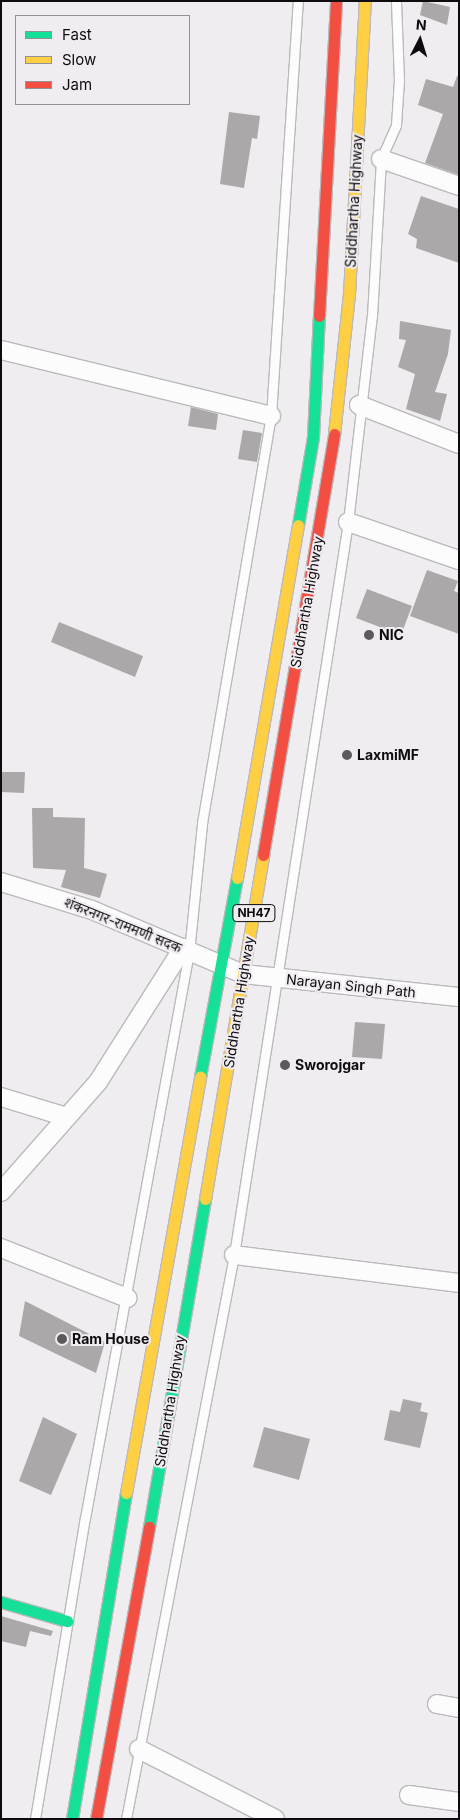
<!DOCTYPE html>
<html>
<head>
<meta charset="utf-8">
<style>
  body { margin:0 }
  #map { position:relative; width:460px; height:1820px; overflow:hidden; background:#efedf0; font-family:Inter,"Noto Sans Devanagari",sans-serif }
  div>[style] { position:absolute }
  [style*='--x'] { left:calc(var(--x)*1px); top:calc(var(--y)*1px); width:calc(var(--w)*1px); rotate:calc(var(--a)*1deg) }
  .building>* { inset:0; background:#aaa8a8 }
  .roads { filter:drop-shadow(1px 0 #bbb9bc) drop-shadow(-1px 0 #bbb9bc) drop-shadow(0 1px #bbb9bc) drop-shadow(0 -1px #bbb9bc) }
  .lane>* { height:9px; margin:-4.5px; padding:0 4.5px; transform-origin:4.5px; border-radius:4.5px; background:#fdfcfd }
  .street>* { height:18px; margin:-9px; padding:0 9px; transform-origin:9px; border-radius:9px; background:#fdfcfd }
  .fast>* { height:11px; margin:-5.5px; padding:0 5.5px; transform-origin:5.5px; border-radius:5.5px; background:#16e098 }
  .slow>* { height:11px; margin:-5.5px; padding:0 5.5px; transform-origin:5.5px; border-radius:5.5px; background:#ffcf43 }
  .jam>* { height:11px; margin:-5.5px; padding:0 5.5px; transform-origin:5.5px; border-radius:5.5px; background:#f24e42 }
  .dots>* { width:14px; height:14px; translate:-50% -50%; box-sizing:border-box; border:2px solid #f0ecf1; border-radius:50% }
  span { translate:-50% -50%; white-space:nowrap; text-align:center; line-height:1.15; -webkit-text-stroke:4px #f0ecf1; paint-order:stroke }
  .shield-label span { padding:1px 4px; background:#f0ecf1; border:1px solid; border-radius:4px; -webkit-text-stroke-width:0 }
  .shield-label { font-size:12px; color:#0d0b0d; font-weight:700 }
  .street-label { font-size:14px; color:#0d0b0d }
  .poi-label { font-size:14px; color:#0d0b0d; font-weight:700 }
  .left { translate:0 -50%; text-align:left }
  .frame { position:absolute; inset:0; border:2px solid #0d0b0d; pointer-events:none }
  .legend { position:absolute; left:15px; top:15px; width:175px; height:90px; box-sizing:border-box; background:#f0ecf1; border:1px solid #959296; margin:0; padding:6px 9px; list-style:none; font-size:15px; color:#0d0b0d }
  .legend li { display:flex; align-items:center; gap:10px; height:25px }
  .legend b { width:25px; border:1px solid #959296 }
  .north { position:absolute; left:395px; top:15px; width:50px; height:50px; -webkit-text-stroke:4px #f0ecf1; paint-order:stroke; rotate:5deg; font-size:14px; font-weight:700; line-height:20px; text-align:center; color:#0d0b0d }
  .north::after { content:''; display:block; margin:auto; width:18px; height:22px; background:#0d0b0d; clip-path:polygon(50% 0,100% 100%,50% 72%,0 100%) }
</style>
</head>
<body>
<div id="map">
  <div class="building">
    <div style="clip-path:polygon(423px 1px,450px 7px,447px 25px,420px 15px)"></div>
    <div style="clip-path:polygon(457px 76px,459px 76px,459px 175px,425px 163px,443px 114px,418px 105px,426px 79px,453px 87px)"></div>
    <div style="clip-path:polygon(229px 112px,260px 116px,257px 139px,252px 138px,244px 188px,220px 184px)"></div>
    <div style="clip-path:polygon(421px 196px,459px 209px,459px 263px,416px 248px,417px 239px,408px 234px)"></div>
    <div style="clip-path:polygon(400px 321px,451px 330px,448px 354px,435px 392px,447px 394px,440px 421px,406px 409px,415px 374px,398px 367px,406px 340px,399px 339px)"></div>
    <div style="clip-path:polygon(191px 407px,218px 414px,216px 430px,188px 426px)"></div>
    <div style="clip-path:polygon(243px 430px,262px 433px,257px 462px,238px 459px)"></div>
    <div style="clip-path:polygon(427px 570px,458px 581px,454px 591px,459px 593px,459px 634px,410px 616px)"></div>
    <div style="clip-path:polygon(367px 589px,412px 606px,401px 635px,356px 618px)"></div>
    <div style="clip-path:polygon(59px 622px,143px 656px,135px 677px,51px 642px)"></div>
    <div style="clip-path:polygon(1px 772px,25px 772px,24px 793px,1px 792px)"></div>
    <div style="clip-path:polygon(32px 808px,53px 808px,53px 817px,85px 818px,84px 868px,107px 874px,100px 898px,61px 887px,66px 870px,33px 868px)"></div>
    <div style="clip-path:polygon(355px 1022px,385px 1024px,382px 1059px,352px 1057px)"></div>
    <div style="clip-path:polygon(25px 1301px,105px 1342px,96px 1373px,19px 1336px)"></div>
    <div style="clip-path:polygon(403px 1399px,422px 1403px,420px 1411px,428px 1413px,420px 1448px,384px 1440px,390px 1410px,400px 1412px)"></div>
    <div style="clip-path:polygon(43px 1417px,77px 1434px,51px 1495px,19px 1481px)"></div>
    <div style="clip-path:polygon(264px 1427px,310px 1439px,299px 1480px,253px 1467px)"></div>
    <div style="clip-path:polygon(1px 1616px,53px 1631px,51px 1636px,30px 1631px,26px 1647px,1px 1641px)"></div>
  </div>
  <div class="roads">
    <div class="lane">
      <div style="--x:35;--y:1819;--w:305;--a:-80.6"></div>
      <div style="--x:85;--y:1518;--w:575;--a:-79.59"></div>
      <div style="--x:189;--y:952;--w:130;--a:-84.2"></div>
      <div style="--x:202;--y:823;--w:413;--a:-80.4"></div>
      <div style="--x:271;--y:416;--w:416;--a:-86.3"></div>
      <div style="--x:126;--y:1819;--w:574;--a:-79.16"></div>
      <div style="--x:234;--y:1255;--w:742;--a:-81.16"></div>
      <div style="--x:348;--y:522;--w:207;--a:-83.4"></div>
      <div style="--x:372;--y:316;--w:157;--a:-86.7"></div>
      <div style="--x:381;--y:159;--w:37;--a:-66"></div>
      <div style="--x:396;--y:125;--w:45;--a:-86.2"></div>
      <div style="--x:399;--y:80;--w:79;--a:-92.2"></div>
    </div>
    <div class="street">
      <div style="--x:381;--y:159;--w:83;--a:19.1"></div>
      <div style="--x:1;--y:350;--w:278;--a:13.7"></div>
      <div style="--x:359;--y:405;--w:107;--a:21.3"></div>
      <div style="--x:348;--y:522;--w:117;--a:18.9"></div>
      <div style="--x:1;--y:882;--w:95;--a:17.1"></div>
      <div style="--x:92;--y:910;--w:164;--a:23"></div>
      <div style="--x:243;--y:974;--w:217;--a:6.1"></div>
      <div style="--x:1;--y:1097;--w:69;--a:16.9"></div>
      <div style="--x:1;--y:1192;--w:147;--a:-48.6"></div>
      <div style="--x:98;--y:1082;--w:159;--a:-57.6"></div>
      <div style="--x:1;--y:1248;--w:136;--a:21.6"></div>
      <div style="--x:234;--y:1255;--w:227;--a:7.1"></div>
      <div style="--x:437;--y:1704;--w:22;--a:10"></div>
      <div style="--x:139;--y:1749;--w:153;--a:27.2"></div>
      <div style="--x:409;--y:1795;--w:50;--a:8"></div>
    </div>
    <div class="fast">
      <div style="--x:298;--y:525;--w:89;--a:-80.3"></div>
      <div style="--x:313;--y:437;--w:121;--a:-87.2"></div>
      <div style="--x:200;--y:1077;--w:202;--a:-79.5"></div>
      <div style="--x:149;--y:1527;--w:333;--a:-80.3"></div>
      <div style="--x:1;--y:1602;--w:69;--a:16.1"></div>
      <div style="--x:72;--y:1819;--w:330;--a:-80.6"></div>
    </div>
    <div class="slow">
      <div style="--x:334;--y:434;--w:141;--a:-83.9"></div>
      <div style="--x:349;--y:294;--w:293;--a:-86.9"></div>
      <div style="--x:237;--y:878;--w:358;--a:-80.2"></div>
      <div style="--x:205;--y:1199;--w:349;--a:-80.4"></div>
      <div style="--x:126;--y:1493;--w:423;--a:-79.9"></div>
    </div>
    <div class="jam">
      <div style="--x:319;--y:316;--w:315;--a:-86.9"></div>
      <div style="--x:263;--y:855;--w:427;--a:-80.4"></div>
      <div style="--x:96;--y:1819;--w:297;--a:-79.7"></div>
    </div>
  </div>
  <div class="dots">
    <div style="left:369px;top:635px;background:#5c5a5c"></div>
    <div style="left:347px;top:755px;background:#5c5a5c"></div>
    <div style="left:285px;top:1065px;background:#5c5a5c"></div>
    <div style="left:62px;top:1339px;background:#5c5a5c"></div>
  </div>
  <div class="shield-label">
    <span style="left:254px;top:913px">NH47</span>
  </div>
  <div class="street-label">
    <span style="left:354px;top:201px;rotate:-87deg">Siddhartha Highway</span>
    <span style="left:307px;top:602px;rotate:-80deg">Siddhartha Highway</span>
    <span style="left:123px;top:925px;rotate:22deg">शंकरनगर-राममणी सदक</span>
    <span style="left:351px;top:986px;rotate:6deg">Narayan Singh Path</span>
    <span style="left:239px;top:1002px;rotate:-81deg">Siddhartha Highway</span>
    <span style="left:170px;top:1401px;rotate:-81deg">Siddhartha Highway</span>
  </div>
  <div class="poi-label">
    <span class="left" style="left:379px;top:635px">NIC</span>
    <span class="left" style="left:357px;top:755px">LaxmiMF</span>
    <span class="left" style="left:295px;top:1065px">Sworojgar</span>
    <span class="left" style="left:72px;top:1339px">Ram House</span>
  </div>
  <div class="frame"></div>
  <ul class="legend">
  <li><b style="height:6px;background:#16e098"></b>Fast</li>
  <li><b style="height:6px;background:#ffcf43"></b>Slow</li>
  <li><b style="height:6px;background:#f24e42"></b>Jam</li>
  </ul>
  <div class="north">N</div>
</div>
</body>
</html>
